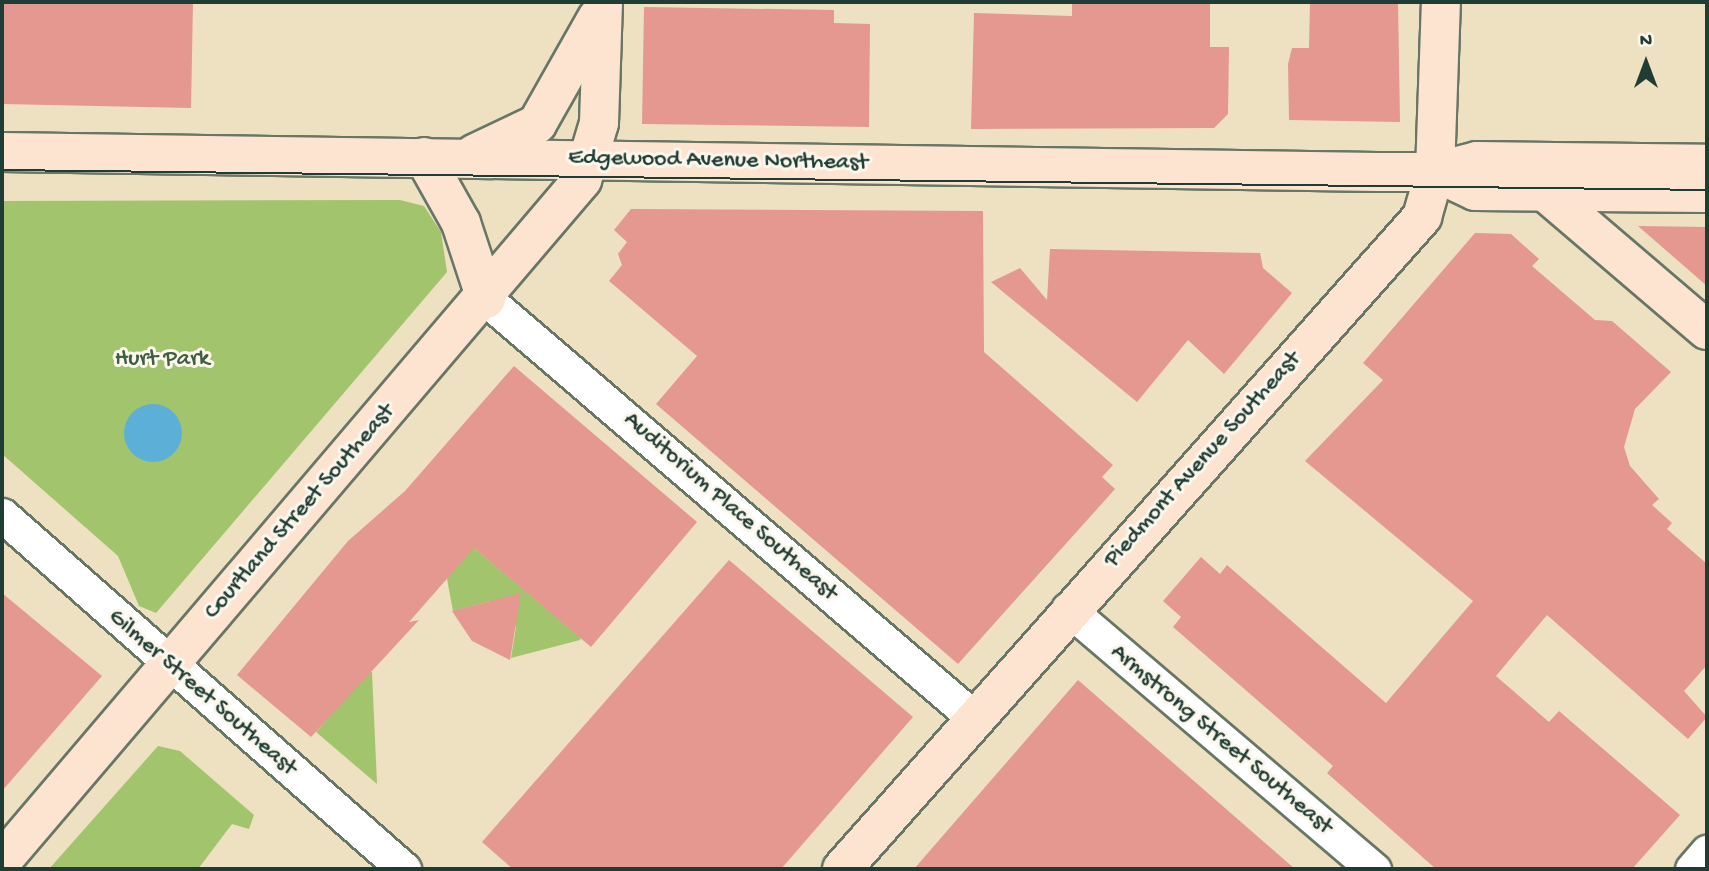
<!DOCTYPE html>
<html>
<head>
<meta charset="utf-8">
<style>
  body { margin:0 }
  #map { position:relative; width:1709px; height:871px; overflow:hidden; background:#ede1c1; font-family:"Gochi Hand",sans-serif }
  div>[style] { position:absolute }
  [style*='--x'] { left:calc(var(--x)*1px); top:calc(var(--y)*1px); width:calc(var(--w)*1px); rotate:calc(var(--a)*1deg) }
  .green>* { inset:0; background:#a2c46d }
  .water>* { inset:0; background:#5cafd7 }
  .round { border-radius:50% }
  .building>* { inset:0; background:#e49890 }
  .roads { filter:drop-shadow(2px 0 #677665) drop-shadow(-2px 0 #677665) drop-shadow(0 2px #677665) drop-shadow(0 -2px #677665) }
  .street>* { height:33px; margin:-16.5px; padding:0 16.5px; transform-origin:16.5px; border-radius:16.5px; background:#fff }
  .secondary>* { height:38px; margin:-19px; padding:0 19px; transform-origin:19px; border-radius:19px; background:#fde4d1 }
  .tram>* { height:2px; margin:-1px; padding:0 1px; transform-origin:1px; border-radius:1px; background:#1f3d34 }
  span { translate:-50% -50%; white-space:nowrap; text-align:center; line-height:1.15; -webkit-text-stroke:6px #fbf7ec; paint-order:stroke }
  .street-label { font-size:24px; color:#1f3d34 }
  .park-label { font-size:24px; color:#405f42 }
  .frame { position:absolute; inset:0; border:4px solid #1f3d34; pointer-events:none }
  .north { position:absolute; left:1611px; top:28px; width:70px; height:70px; -webkit-text-stroke:5px #fbf7ec; paint-order:stroke; rotate:0deg; font-size:19px; font-weight:700; line-height:28px; text-align:center; color:#1f3d34 }
  .north::after { content:''; display:block; margin:auto; width:24px; height:32px; background:#1f3d34; clip-path:polygon(50% 0,100% 100%,50% 72%,0 100%) }
</style>
</head>
<body>
<div id="map">
  <div class="green">
    <div style="clip-path:polygon(400px 200px,424px 206px,441px 232px,447px 272px,156px 613px,139px 606px,118px 556px,2px 454px,2px 201px)"></div>
    <div style="clip-path:polygon(467px 542px,581px 638px,580px 640px,511px 658px,516px 627px,490px 601px,453px 611px,447px 579px)"></div>
    <div style="clip-path:polygon(369px 671px,372px 672px,377px 784px,316px 732px)"></div>
    <div style="clip-path:polygon(158px 746px,180px 751px,254px 815px,249px 829px,232px 824px,198px 869px,49px 869px)"></div>
  </div>
  <div class="water">
    <div class="round" style="left:124px;top:404px;width:58px;height:58px"></div>
  </div>
  <div class="building">
    <div style="clip-path:polygon(2px 2px,193px 2px,191px 108px,2px 104px)"></div>
    <div style="clip-path:polygon(1072px 2px,1210px 3px,1210px 47px,1229px 47px,1228px 114px,1214px 128px,971px 129px,974px 13px,1072px 16px)"></div>
    <div style="clip-path:polygon(1310px 2px,1398px 2px,1400px 122px,1289px 120px,1288px 64px,1292px 48px,1309px 48px)"></div>
    <div style="clip-path:polygon(644px 7px,834px 10px,834px 23px,870px 24px,869px 127px,642px 124px)"></div>
    <div style="clip-path:polygon(631px 209px,983px 211px,984px 352px,1113px 465px,1102px 477px,1115px 489px,958px 664px,656px 404px,697px 356px,609px 281px,622px 265px,618px 254px,627px 242px,614px 230px)"></div>
    <div style="clip-path:polygon(1638px 226px,1707px 227px,1707px 286px)"></div>
    <div style="clip-path:polygon(1475px 233px,1511px 234px,1539px 259px,1532px 266px,1595px 320px,1612px 321px,1671px 372px,1635px 409px,1624px 447px,1630px 466px,1659px 499px,1652px 505px,1672px 523px,1667px 529px,1707px 564px,1707px 665px,1684px 691px,1707px 717px,1688px 739px,1547px 615px,1496px 676px,1549px 722px,1559px 711px,1680px 815px,1632px 869px,1436px 869px,1327px 773px,1333px 766px,1173px 627px,1181px 617px,1163px 601px,1201px 557px,1220px 574px,1227px 565px,1386px 703px,1473px 601px,1305px 461px,1383px 380px,1363px 363px)"></div>
    <div style="clip-path:polygon(1050px 249px,1260px 253px,1263px 268px,1292px 293px,1224px 374px,1188px 340px,1137px 402px,991px 282px,1020px 268px,1047px 300px)"></div>
    <div style="clip-path:polygon(514px 366px,697px 522px,591px 647px,474px 548px,409px 622px,419px 620px,311px 737px,237px 675px,348px 541px,405px 491px)"></div>
    <div style="clip-path:polygon(729px 560px,913px 717px,781px 869px,513px 869px,482px 842px)"></div>
    <div style="clip-path:polygon(2px 593px,102px 676px,2px 791px)"></div>
    <div style="clip-path:polygon(521px 593px,510px 660px,472px 641px,452px 611px)"></div>
    <div style="clip-path:polygon(1078px 680px,1295px 869px,914px 869px)"></div>
  </div>
  <div class="roads">
    <div class="street">
      <div style="--x:486;--y:299;--w:642;--a:40.64"></div>
      <div style="--x:2;--y:515;--w:536;--a:41.37"></div>
      <div style="--x:1068;--y:609;--w:402;--a:40.4"></div>
      <div style="--x:1692;--y:869;--w:23;--a:-49"></div>
    </div>
    <div class="secondary">
      <div style="--x:2;--y:152;--w:1376;--a:0.83"></div>
      <div style="--x:1378;--y:172;--w:57;--a:0"></div>
      <div style="--x:1435;--y:172;--w:43;--a:-14.7"></div>
      <div style="--x:1477;--y:161;--w:230;--a:0.7"></div>
      <div style="--x:474;--y:154;--w:70;--a:-25.5"></div>
      <div style="--x:537;--y:124;--w:122;--a:-60.5"></div>
      <div style="--x:424;--y:157;--w:76;--a:60.7"></div>
      <div style="--x:461;--y:223;--w:80;--a:71.8"></div>
      <div style="--x:1435;--y:172;--w:44;--a:25.4"></div>
      <div style="--x:1475;--y:191;--w:232;--a:0.5"></div>
      <div style="--x:1544;--y:191;--w:214;--a:40.5"></div>
      <div style="--x:2;--y:861;--w:895;--a:-49.58"></div>
      <div style="--x:582;--y:180;--w:59;--a:-73.4"></div>
      <div style="--x:599;--y:123;--w:121;--a:-88.1"></div>
      <div style="--x:842;--y:869;--w:873;--a:-48.34"></div>
      <div style="--x:1422;--y:217;--w:47;--a:-73.9"></div>
      <div style="--x:1435;--y:172;--w:170;--a:-88"></div>
    </div>
  </div>
  <div class="tram">
    <div style="--x:2;--y:170;--w:1705;--a:0.67"></div>
  </div>
  <div class="street-label">
    <span style="left:718px;top:161px;rotate:1deg">Edgewood Avenue Northeast</span>
    <span style="left:1203px;top:460px;rotate:-48deg">Piedmont Avenue Southeast</span>
    <span style="left:730px;top:507px;rotate:41deg">Auditorium Place Southeast</span>
    <span style="left:300px;top:512px;rotate:-49deg">Courtland Street Southeast</span>
    <span style="left:202px;top:693px;rotate:41deg">Gilmer Street Southeast</span>
    <span style="left:1221px;top:740px;rotate:40deg">Armstrong Street Southeast</span>
  </div>
  <div class="park-label">
    <span style="left:162px;top:360px">Hurt Park</span>
  </div>
  <div class="frame"></div>
  <div class="north">N</div>
</div>
</body>
</html>
